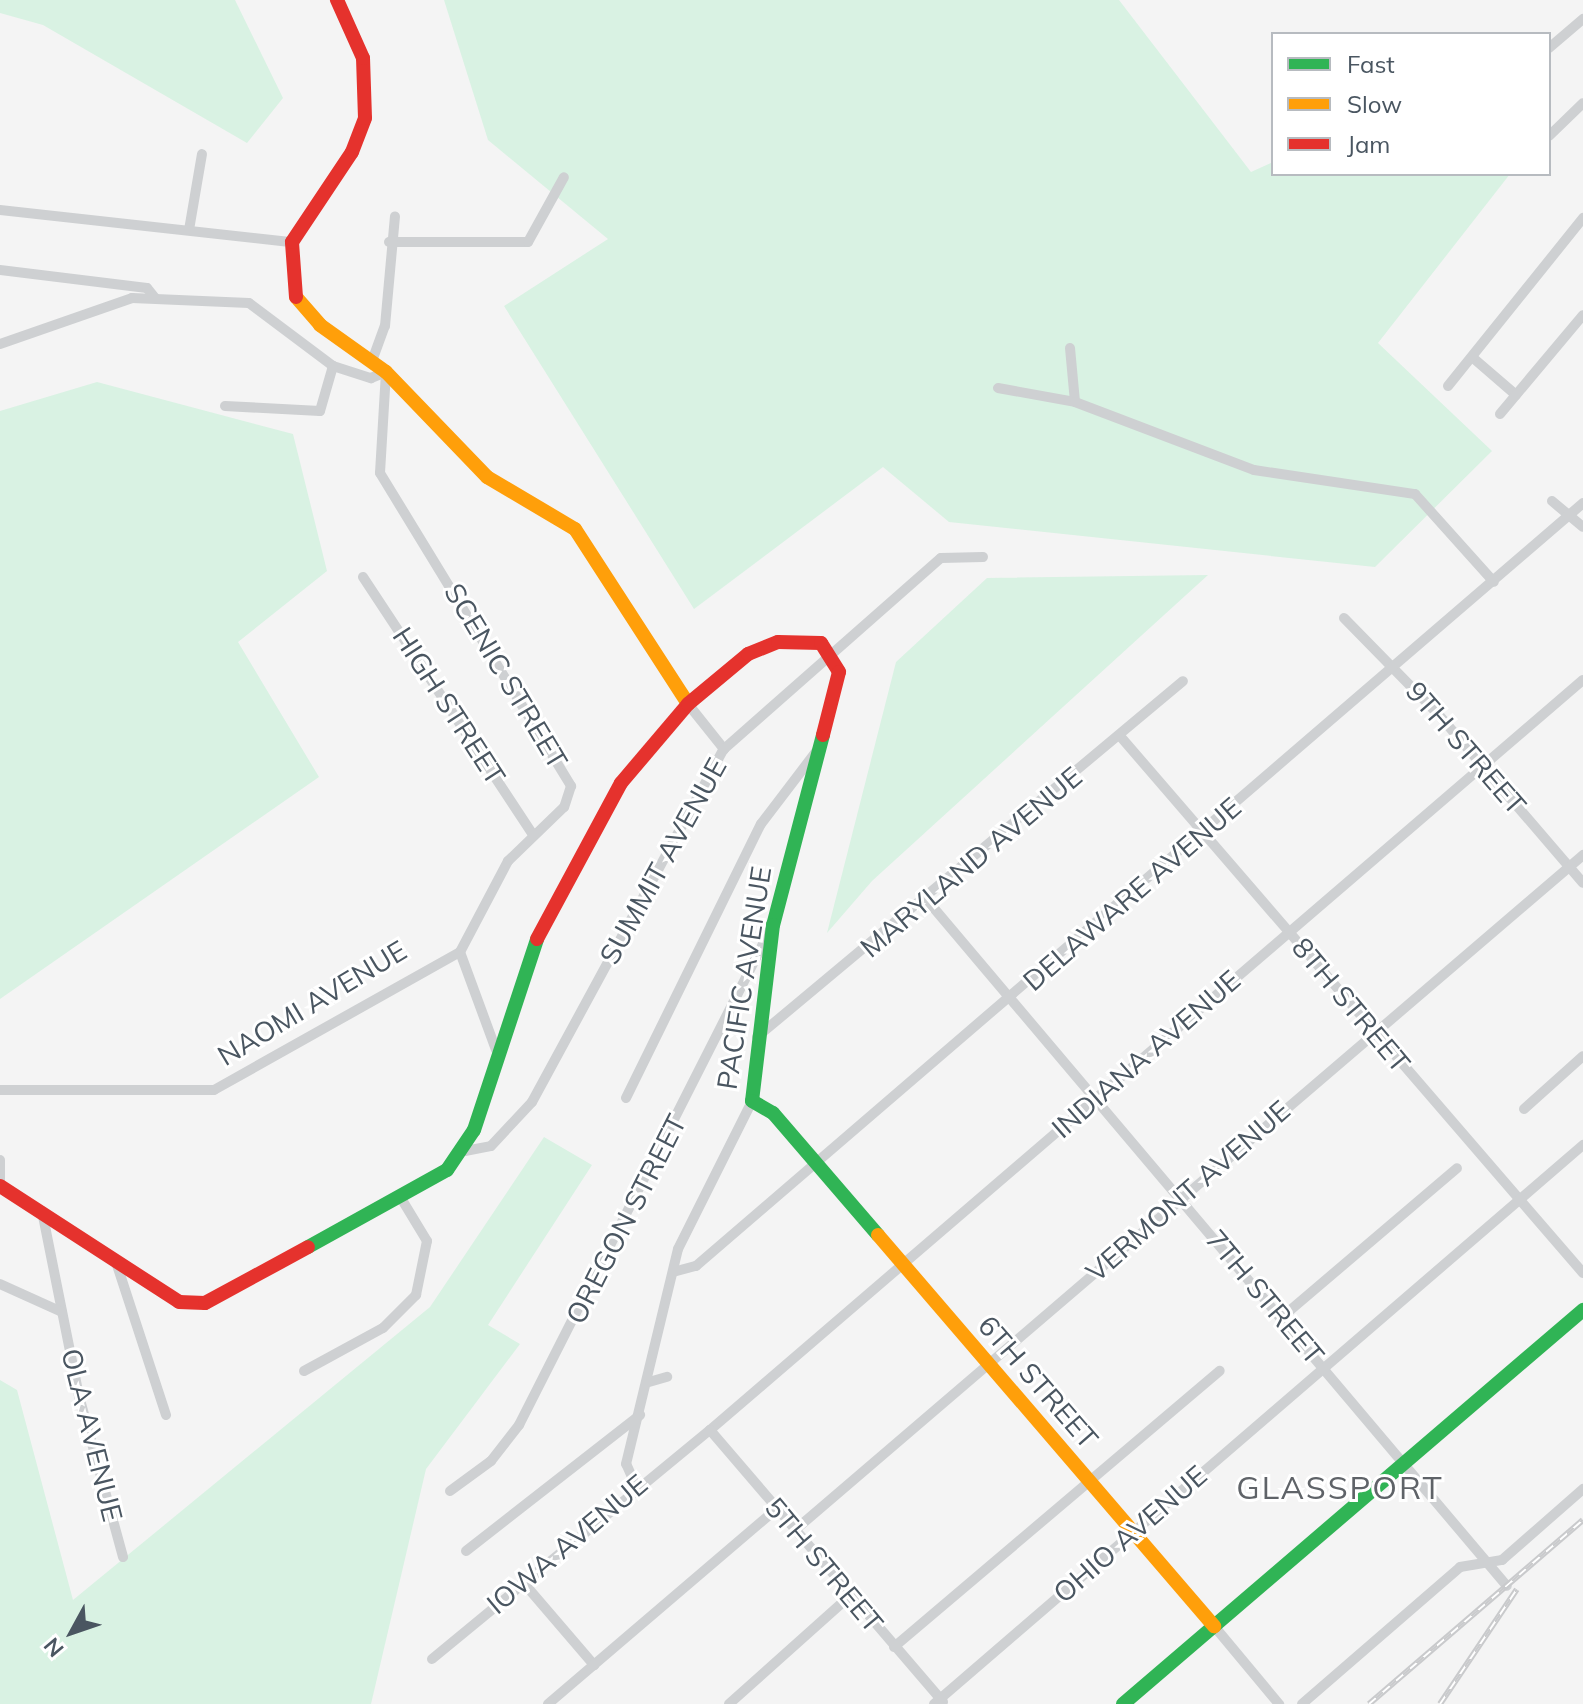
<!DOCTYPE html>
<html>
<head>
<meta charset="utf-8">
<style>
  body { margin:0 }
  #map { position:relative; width:1583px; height:1704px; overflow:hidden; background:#f4f4f4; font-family:Mulish,sans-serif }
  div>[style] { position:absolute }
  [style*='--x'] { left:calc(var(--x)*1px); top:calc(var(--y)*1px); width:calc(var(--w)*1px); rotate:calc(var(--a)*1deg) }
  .green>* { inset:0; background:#d9f2e3 }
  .street>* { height:10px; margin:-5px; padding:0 5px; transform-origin:5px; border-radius:5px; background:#ced0d2 }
  .fast>* { height:14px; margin:-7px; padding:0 7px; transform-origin:7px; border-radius:7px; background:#30b455 }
  .slow>* { height:14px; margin:-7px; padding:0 7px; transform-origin:7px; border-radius:7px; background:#ff9f0a }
  .jam>* { height:14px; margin:-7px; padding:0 7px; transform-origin:7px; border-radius:7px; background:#e5322d }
  .rail>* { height:6px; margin-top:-3px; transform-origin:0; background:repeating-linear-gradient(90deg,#fff 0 9px,#c9cacc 0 18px); box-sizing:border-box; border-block:2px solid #c9cacc }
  span { translate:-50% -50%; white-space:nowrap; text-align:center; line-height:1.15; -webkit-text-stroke:6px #fff; paint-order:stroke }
  .street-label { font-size:28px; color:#4a5661 }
  .quarter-label { font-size:32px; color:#5f6368; letter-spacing:2px }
  .legend { position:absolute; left:1271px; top:32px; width:280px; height:144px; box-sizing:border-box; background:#fff; border:2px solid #b7bbc0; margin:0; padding:10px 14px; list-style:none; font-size:24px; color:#4a5661 }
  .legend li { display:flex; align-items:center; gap:16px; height:40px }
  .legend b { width:40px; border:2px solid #b7bbc0 }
  .north { position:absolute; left:32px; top:1592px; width:80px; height:80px; -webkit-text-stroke:6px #fff; paint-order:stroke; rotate:230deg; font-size:22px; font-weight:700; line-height:32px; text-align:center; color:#4a5661 }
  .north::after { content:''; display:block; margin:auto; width:28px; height:36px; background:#4a5661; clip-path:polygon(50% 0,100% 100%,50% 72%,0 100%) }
</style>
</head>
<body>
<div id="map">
  <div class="green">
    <div style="clip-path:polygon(0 0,235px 0,283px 98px,247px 143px,43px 25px,0 13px)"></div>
    <div style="clip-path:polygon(444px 0,1119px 0,1251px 172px,1273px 162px,1273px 174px,1510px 174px,1378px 343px,1492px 451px,1375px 567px,949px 522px,883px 467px,694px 609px,504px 306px,608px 239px,488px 140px)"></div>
    <div style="clip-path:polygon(97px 382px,293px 434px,327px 571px,238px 642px,319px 777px,0 999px,0 411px)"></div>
    <div style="clip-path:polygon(1208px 575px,872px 881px,827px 933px,896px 662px,987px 578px)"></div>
    <div style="clip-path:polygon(544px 1137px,592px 1165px,488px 1325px,520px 1344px,426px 1469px,371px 1704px,0 1704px,0 1380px,17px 1390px,73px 1600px,430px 1307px)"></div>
  </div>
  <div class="street">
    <div style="--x:1549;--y:48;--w:45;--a:-40.5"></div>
    <div style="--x:1549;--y:136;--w:47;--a:-44.1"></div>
    <div style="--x:0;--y:210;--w:294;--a:6.3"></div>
    <div style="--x:189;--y:230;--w:77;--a:-80.3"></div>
    <div style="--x:389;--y:242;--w:139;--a:0"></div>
    <div style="--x:528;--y:242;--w:74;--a:-61"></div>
    <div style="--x:0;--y:270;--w:148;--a:7"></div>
    <div style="--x:147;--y:288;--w:13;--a:51"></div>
    <div style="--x:0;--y:344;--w:140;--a:-19.2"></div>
    <div style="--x:132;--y:298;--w:117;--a:2.4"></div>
    <div style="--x:249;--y:303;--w:105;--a:36.9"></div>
    <div style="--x:333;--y:366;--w:40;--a:18"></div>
    <div style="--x:371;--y:378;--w:16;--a:-22"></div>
    <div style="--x:1070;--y:348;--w:54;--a:84.7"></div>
    <div style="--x:1472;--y:357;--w:58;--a:40.8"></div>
    <div style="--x:372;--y:361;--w:37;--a:-70"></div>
    <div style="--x:385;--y:326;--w:110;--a:-84.8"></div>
    <div style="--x:386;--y:372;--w:101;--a:93.4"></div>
    <div style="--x:380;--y:473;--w:367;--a:58.6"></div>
    <div style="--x:571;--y:786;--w:22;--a:108"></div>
    <div style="--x:564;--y:807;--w:78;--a:136"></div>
    <div style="--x:508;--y:861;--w:103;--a:117.8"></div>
    <div style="--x:460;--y:952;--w:104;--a:69.8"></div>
    <div style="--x:1448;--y:386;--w:216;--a:-51.2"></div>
    <div style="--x:998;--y:388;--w:78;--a:10.3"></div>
    <div style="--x:1075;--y:402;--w:191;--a:20.8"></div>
    <div style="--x:1254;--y:470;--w:163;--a:8.5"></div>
    <div style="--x:1415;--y:494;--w:118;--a:48.1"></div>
    <div style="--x:225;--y:406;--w:95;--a:3"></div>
    <div style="--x:320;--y:411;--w:47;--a:-73.9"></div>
    <div style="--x:1500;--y:414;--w:129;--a:-50"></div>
    <div style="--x:1552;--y:501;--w:40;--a:40"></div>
    <div style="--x:363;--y:577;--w:310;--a:56.6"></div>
    <div style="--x:1344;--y:618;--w:136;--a:45.6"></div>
    <div style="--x:1439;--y:715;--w:221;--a:49.4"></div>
    <div style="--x:688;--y:704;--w:58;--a:51.3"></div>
    <div style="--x:1120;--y:736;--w:709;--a:49.23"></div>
    <div style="--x:927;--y:900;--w:898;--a:49.79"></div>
    <div style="--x:757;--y:1037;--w:555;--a:-39.88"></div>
    <div style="--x:0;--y:1090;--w:214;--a:0"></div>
    <div style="--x:214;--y:1090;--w:282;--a:-29.3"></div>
    <div style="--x:626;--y:1098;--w:305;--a:-63.8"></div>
    <div style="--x:761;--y:824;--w:96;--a:-52.7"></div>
    <div style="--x:1524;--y:1109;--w:79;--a:-41.9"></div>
    <div style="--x:465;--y:1151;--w:26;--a:-11"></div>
    <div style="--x:491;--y:1146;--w:60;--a:-47"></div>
    <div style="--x:532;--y:1102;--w:402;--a:-61.5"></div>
    <div style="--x:724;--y:749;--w:289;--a:-41.4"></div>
    <div style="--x:941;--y:558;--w:42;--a:-1.4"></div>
    <div style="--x:0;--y:1160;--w:22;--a:90"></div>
    <div style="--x:42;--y:1211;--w:189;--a:78.7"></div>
    <div style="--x:79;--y:1396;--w:167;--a:74.7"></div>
    <div style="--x:116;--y:1262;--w:161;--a:71.9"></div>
    <div style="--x:673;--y:1272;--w:24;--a:-15"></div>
    <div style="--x:696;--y:1266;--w:1170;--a:-40.7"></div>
    <div style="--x:0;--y:1284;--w:68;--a:24.3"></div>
    <div style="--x:1281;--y:1318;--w:231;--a:-40.4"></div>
    <div style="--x:304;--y:1371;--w:90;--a:-28.6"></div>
    <div style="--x:383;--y:1328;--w:47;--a:-45"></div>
    <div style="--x:416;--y:1295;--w:55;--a:-78.5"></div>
    <div style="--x:427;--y:1241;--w:50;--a:-121.2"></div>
    <div style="--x:649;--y:1382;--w:19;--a:-16"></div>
    <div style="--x:710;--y:1430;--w:1151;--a:-40.67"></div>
    <div style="--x:636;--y:1486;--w:24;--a:-114"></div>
    <div style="--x:626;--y:1464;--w:221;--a:-76.4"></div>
    <div style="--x:678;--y:1249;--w:165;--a:-63.4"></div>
    <div style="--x:450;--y:1491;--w:51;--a:-36.2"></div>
    <div style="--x:491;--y:1461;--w:46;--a:-52.1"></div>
    <div style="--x:519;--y:1425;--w:555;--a:-63.11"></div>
    <div style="--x:795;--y:1530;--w:1038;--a:-40.58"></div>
    <div style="--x:466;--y:1551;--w:221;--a:-38"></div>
    <div style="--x:522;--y:1581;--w:111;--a:49.4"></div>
    <div style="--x:1214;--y:1626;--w:102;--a:50.2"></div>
    <div style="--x:894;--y:1647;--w:427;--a:-40.3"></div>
    <div style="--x:432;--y:1659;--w:360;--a:-39.5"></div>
    <div style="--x:710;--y:1430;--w:358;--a:49.4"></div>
    <div style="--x:548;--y:1704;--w:300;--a:-40.5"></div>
    <div style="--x:729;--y:1704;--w:162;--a:-41.8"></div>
    <div style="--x:934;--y:1704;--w:857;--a:-40.74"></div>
    <div style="--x:1302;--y:1704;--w:209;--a:-40.9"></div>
    <div style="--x:1460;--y:1567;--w:43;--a:-9.5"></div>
    <div style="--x:1502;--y:1560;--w:108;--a:-41.2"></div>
  </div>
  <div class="fast">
    <div style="--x:823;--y:735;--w:196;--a:104.7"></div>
    <div style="--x:773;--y:925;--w:177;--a:96.8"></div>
    <div style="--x:752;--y:1101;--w:24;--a:30"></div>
    <div style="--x:773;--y:1113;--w:161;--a:49.3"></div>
    <div style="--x:308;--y:1247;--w:159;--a:-29"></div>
    <div style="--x:447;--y:1170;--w:48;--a:-56"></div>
    <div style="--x:474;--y:1130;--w:201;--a:-71.7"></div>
    <div style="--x:1123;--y:1704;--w:606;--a:-40.58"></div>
  </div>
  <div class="slow">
    <div style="--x:296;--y:297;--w:37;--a:49"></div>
    <div style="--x:320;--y:325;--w:81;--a:35.5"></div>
    <div style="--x:386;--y:372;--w:146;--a:46.1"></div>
    <div style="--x:487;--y:477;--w:102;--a:30.6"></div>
    <div style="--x:575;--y:529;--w:208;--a:57.1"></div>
    <div style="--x:878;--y:1235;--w:516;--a:49.33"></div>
  </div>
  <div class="jam">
    <div style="--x:296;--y:297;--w:55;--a:-94.2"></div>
    <div style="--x:292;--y:242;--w:108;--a:-56.3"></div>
    <div style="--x:352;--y:152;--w:36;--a:-69"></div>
    <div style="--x:365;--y:118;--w:60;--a:-91.9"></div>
    <div style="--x:363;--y:58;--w:64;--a:-114.1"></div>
    <div style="--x:537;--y:939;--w:177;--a:-61.7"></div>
    <div style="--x:621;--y:783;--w:104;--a:-49.7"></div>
    <div style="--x:688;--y:704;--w:78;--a:-39.8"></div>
    <div style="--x:748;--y:654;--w:32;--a:-22"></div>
    <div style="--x:778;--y:642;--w:43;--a:1.3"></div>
    <div style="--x:821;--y:643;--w:34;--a:58"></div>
    <div style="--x:839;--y:672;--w:65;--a:104.3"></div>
    <div style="--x:0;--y:1186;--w:213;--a:32.9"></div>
    <div style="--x:179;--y:1302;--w:26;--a:2"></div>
    <div style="--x:205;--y:1303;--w:117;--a:-28.5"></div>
  </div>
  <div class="rail">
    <div style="--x:1369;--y:1704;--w:282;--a:-40.7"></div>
    <div style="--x:1440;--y:1704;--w:138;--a:-56.2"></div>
  </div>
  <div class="street-label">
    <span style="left:506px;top:676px;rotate:59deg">SCENIC STREET</span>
    <span style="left:449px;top:706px;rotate:57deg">HIGH STREET</span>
    <span style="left:1466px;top:748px;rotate:49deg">9TH STREET</span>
    <span style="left:663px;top:861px;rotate:-61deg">SUMMIT AVENUE</span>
    <span style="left:971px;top:862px;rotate:-40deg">MARYLAND AVENUE</span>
    <span style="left:1132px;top:894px;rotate:-41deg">DELAWARE AVENUE</span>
    <span style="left:744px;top:978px;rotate:-81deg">PACIFIC AVENUE</span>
    <span style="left:312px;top:1003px;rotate:-31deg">NAOMI AVENUE</span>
    <span style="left:1351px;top:1005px;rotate:50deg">8TH STREET</span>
    <span style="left:1146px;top:1054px;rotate:-41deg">INDIANA AVENUE</span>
    <span style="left:1188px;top:1191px;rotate:-41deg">VERMONT AVENUE</span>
    <span style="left:626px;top:1219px;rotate:-63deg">OREGON STREET</span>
    <span style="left:1265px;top:1297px;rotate:50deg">7TH STREET</span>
    <span style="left:1038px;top:1382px;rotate:49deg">6TH STREET</span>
    <span style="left:92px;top:1435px;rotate:76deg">OLA AVENUE</span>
    <span style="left:1130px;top:1534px;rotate:-41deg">OHIO AVENUE</span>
    <span style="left:567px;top:1544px;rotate:-40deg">IOWA AVENUE</span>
    <span style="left:824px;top:1565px;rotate:50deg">5TH STREET</span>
  </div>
  <div class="quarter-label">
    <span style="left:1340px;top:1487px">GLASSPORT</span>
  </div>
  <ul class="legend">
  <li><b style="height:10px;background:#30b455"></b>Fast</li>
  <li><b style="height:10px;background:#ff9f0a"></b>Slow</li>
  <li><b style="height:10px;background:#e5322d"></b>Jam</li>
  </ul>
  <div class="north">N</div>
</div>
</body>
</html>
